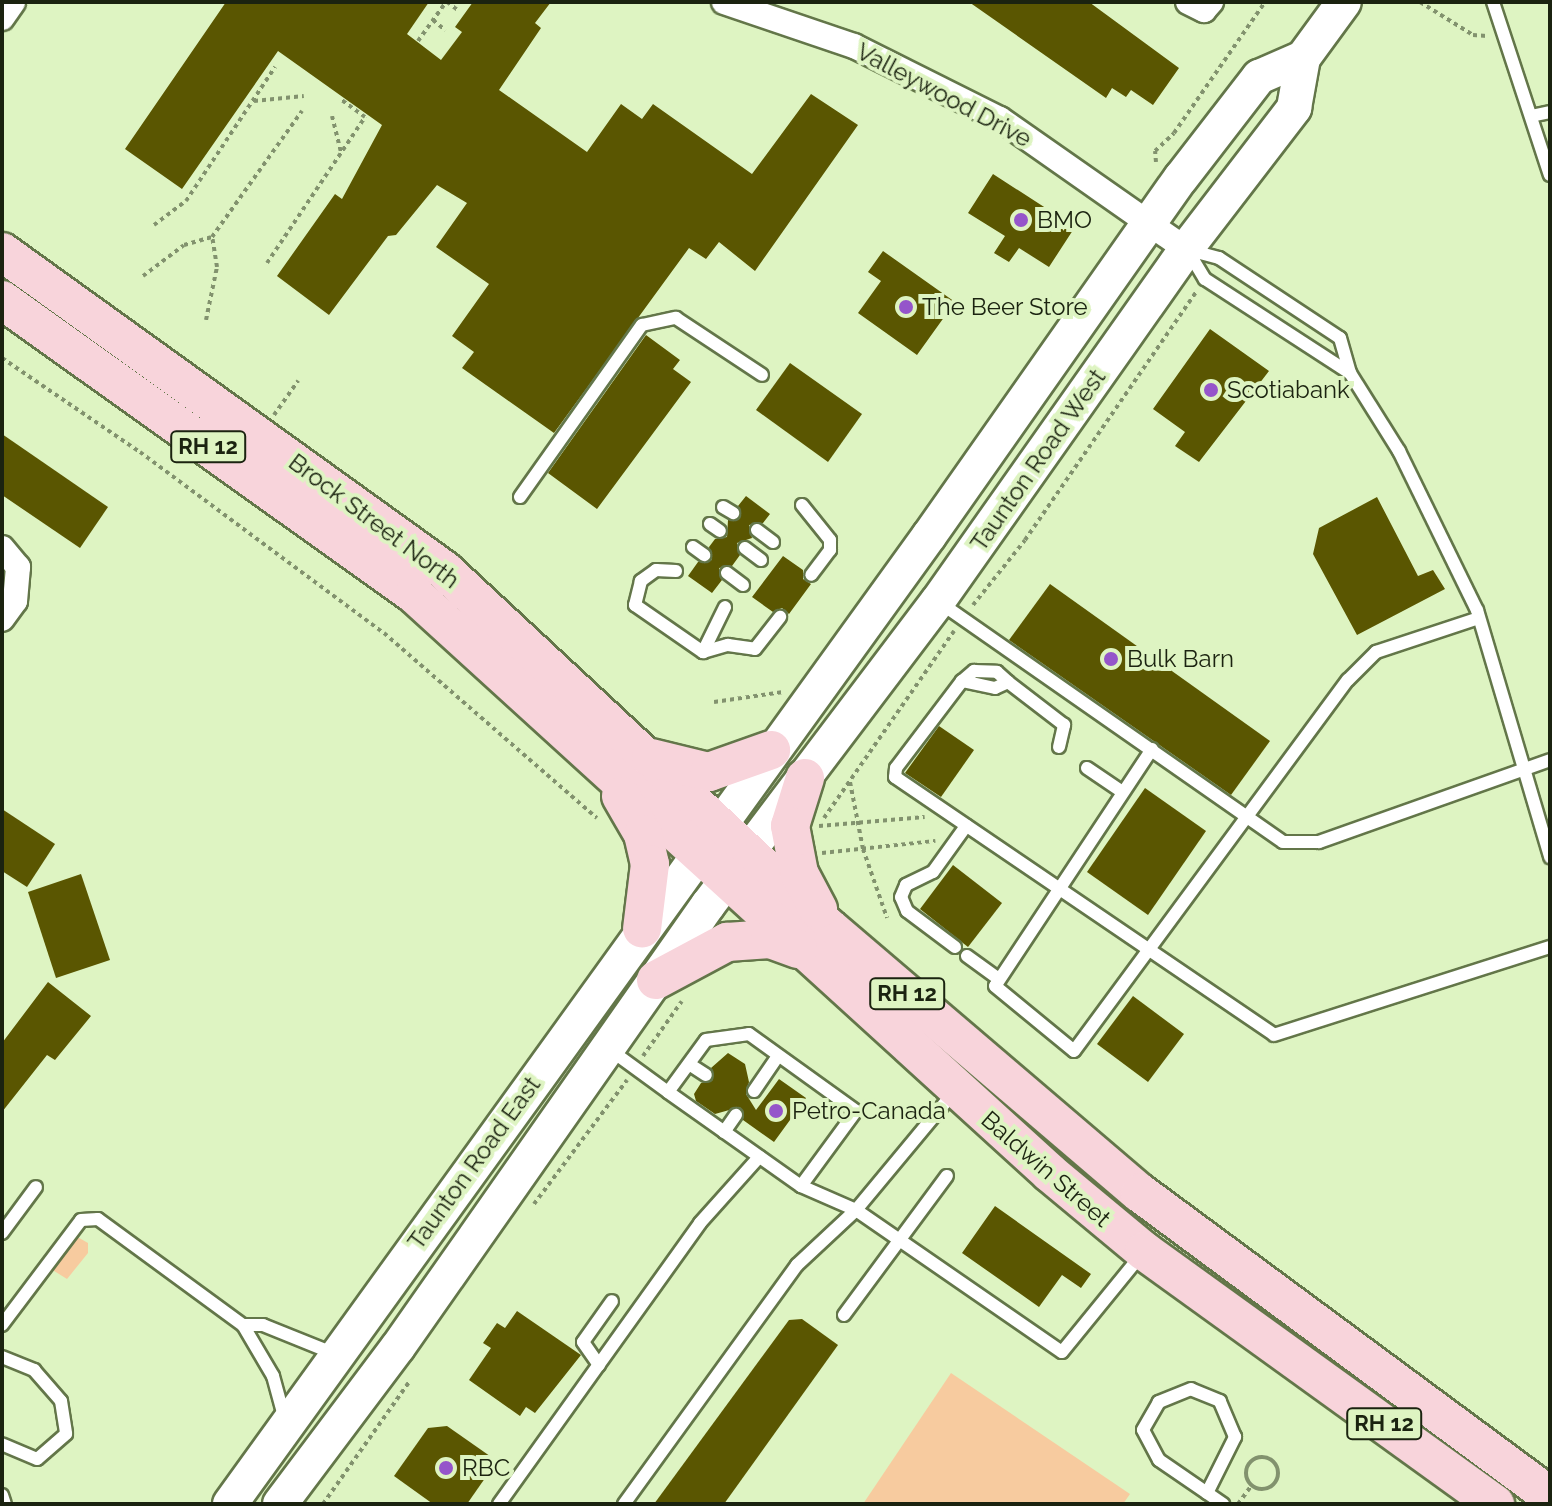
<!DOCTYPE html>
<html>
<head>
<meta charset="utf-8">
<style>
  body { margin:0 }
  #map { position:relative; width:1552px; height:1506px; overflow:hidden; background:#def4c2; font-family:Raleway,sans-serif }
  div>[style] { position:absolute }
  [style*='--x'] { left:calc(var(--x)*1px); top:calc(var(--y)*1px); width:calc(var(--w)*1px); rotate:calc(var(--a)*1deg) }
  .green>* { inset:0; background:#f7cb9f }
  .building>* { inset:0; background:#5a5601 }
  .path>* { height:4px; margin-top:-2px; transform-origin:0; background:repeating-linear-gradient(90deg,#82926e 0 4px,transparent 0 8px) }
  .path>.ring { margin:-2px; padding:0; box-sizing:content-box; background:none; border:4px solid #82926e; border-radius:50% }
  .roads { filter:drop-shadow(2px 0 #637649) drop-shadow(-2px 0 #637649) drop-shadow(0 2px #637649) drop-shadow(0 -2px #637649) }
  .lane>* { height:12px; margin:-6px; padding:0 6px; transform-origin:6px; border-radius:6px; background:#fff }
  .street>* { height:24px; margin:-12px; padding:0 12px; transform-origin:12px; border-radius:12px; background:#fff }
  .secondary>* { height:34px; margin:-17px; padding:0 17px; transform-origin:17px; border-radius:17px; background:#fff }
  .primary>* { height:38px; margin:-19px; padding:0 19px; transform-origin:19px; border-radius:19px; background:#f8d4db }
  .dots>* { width:22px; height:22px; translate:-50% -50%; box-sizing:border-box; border:4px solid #def4c2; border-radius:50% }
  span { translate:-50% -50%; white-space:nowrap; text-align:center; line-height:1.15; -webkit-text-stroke:8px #def4c2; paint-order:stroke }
  .shield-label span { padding:2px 6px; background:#def4c2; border:2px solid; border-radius:6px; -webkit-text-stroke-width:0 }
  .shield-label { font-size:22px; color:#1b2310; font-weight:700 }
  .street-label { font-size:24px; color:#1b2310 }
  .poi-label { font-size:24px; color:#1b2310 }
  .left { translate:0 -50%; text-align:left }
  .frame { position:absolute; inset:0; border:4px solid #1b2310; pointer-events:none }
</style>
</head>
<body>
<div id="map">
  <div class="green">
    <div style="clip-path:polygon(74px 1235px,88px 1243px,88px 1253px,67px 1279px,51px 1269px)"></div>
    <div style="clip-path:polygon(951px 1373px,1130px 1494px,1123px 1504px,863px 1504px)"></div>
  </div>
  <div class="building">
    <div style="clip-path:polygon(226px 2px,429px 2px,407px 34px,441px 60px,462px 32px,455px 27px,473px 2px,551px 2px,535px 23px,541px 28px,499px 90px,587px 152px,621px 104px,642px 119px,653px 104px,752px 174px,811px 94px,858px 125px,755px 271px,719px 242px,706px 259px,689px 248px,554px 433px,462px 368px,474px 352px,452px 336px,489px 284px,436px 247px,467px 203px,437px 185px,396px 235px,388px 236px,329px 315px,277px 276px,335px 194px,342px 199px,382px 125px,278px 51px,182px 189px,125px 149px)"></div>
    <div style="clip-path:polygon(969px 2px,1089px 2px,1179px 68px,1153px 105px,1131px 90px,1126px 97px,1112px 88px,1106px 98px)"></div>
    <div style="clip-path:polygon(993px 174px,1075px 227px,1049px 267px,1019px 248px,1009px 262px,994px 253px,1005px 236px,968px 213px)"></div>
    <div style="clip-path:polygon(883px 251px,955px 302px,917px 355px,858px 313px,881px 281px,868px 272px)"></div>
    <div style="clip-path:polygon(1210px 329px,1269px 371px,1199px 462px,1175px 446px,1185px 432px,1153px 409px)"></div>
    <div style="clip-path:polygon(646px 335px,680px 360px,673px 369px,691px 382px,597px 509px,548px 473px)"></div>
    <div style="clip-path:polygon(790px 363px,862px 414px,828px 462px,756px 410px)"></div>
    <div style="clip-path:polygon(2px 434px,108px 507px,80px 548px,2px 495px)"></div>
    <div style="clip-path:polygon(746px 496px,770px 514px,763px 523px,749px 525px,752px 538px,737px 543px,740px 555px,732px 566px,719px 568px,722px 580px,712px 593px,688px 576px,698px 562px,712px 560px,709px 547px,715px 539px,727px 537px,728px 520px,740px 518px,738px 506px)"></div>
    <div style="clip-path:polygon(1377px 497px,1418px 576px,1433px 570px,1445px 589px,1357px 635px,1313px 554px,1319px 528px)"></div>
    <div style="clip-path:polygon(783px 556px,803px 570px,803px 579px,811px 584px,789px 614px,782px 608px,773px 612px,752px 597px)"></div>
    <div style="clip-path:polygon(1050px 584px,1270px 741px,1231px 795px,1009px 640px)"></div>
    <div style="clip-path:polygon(939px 726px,974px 750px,941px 797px,905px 773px)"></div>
    <div style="clip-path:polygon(1145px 788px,1206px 831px,1148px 915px,1087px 872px)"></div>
    <div style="clip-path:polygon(2px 809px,55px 844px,27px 887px,2px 871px)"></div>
    <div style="clip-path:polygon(953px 865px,1002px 903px,968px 947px,920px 909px)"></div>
    <div style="clip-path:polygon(81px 874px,110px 960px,56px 978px,28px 892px)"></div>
    <div style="clip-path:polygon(48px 982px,91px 1016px,55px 1060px,47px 1055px,2px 1112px,2px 1043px)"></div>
    <div style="clip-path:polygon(1133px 996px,1184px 1034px,1148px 1082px,1097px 1044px)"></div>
    <div style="clip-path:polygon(728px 1053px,745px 1064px,749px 1082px,746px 1094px,756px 1110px,779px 1079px,806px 1098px,774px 1142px,743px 1120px,740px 1107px,715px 1114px,696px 1101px,694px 1094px,701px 1083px,713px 1080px,711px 1068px)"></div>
    <div style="clip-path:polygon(995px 1206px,1091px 1274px,1081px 1288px,1062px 1275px,1039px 1307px,962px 1253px)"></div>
    <div style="clip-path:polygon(517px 1311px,581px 1355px,535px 1413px,526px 1407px,520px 1416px,469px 1380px,491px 1348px,483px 1343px,497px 1323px,505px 1328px)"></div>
    <div style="clip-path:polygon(802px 1319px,838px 1345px,724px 1504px,654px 1504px,789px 1320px)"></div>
    <div style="clip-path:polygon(447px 1426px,497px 1461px,467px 1504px,433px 1504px,394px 1476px,428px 1428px)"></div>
  </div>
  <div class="path">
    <div style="--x:447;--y:2;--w:15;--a:37"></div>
    <div style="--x:1420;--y:2;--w:62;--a:31.9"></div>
    <div style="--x:1473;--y:35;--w:14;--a:4"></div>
    <div style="--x:433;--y:20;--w:16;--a:40"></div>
    <div style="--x:418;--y:41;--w:48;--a:-54.3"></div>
    <div style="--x:254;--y:101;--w:50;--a:-5.7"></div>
    <div style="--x:332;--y:116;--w:37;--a:76"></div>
    <div style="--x:1156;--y:162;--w:11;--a:-95"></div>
    <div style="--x:1155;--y:151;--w:26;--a:-43"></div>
    <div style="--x:1174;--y:133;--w:160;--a:-55.2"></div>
    <div style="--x:154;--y:225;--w:40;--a:-37"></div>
    <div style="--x:186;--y:201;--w:161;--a:-56.4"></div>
    <div style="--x:267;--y:263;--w:176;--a:-56.1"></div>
    <div style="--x:365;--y:117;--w:29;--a:-144"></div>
    <div style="--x:143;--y:276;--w:51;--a:-37.1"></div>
    <div style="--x:184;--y:245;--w:29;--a:-16"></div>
    <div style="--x:206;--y:320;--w:54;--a:-78.3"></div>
    <div style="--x:217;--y:267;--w:30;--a:-99"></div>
    <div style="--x:212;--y:237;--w:155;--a:-54.5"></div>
    <div style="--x:2;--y:358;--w:167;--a:34.3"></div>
    <div style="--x:140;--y:452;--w:304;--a:36.6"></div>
    <div style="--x:384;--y:633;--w:282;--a:41"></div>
    <div style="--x:274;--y:415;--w:42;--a:-54.8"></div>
    <div style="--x:973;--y:605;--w:83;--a:-51.3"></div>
    <div style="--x:1025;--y:540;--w:303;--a:-55.4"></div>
    <div style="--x:714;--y:702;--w:70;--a:-8.2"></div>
    <div style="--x:850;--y:782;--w:68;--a:79"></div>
    <div style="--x:863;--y:849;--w:73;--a:70.8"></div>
    <div style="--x:824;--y:818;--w:228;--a:-55.2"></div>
    <div style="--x:819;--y:826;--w:106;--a:-4.9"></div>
    <div style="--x:822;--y:853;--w:114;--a:-6.1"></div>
    <div style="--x:643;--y:1056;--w:67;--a:-54.7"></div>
    <div style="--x:534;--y:1204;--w:155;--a:-53.1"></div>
    <div class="ring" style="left:1246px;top:1457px;width:28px;height:28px"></div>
    <div style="--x:323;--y:1504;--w:149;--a:-54.8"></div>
    <div style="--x:1238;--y:1504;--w:22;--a:-54"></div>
  </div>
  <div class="roads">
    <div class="lane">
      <div style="--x:1493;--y:2;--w:182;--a:71.8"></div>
      <div style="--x:1531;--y:116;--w:19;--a:-12"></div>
      <div style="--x:1189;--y:250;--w:31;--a:15"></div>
      <div style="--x:1219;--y:258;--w:145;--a:33.5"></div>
      <div style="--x:1340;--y:338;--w:36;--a:74"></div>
      <div style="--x:1350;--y:373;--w:92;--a:57.9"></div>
      <div style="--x:1399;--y:451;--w:177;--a:63.9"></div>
      <div style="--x:1477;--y:610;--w:258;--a:73.5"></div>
      <div style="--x:1188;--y:251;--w:33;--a:59"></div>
      <div style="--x:1205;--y:279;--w:173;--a:33"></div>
      <div style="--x:520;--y:497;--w:211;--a:-54.7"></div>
      <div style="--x:642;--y:325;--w:35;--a:-12"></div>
      <div style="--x:676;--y:318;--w:103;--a:33.5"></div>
      <div style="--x:802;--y:505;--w:45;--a:51.3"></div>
      <div style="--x:830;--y:540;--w:10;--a:90"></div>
      <div style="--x:830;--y:550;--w:31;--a:127"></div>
      <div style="--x:723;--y:507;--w:12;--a:31"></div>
      <div style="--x:710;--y:524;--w:12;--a:35"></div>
      <div style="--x:757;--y:530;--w:20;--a:37"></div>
      <div style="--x:693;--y:547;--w:14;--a:36"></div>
      <div style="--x:745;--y:548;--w:20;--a:37"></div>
      <div style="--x:676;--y:571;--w:20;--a:-177"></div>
      <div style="--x:656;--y:570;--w:19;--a:144"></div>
      <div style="--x:641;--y:581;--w:25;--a:104"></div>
      <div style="--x:635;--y:605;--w:83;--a:34.7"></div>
      <div style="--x:703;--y:652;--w:50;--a:-63.9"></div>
      <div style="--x:727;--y:573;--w:20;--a:37"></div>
      <div style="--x:939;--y:602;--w:419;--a:34.9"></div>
      <div style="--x:1283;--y:842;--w:36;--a:0"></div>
      <div style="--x:1319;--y:842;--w:245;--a:-19.5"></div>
      <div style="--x:703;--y:652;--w:26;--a:-16"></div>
      <div style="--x:728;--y:645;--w:27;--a:8"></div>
      <div style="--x:755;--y:649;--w:41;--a:-52"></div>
      <div style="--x:962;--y:681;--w:16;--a:-40"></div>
      <div style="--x:974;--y:671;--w:23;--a:2"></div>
      <div style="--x:997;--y:672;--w:15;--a:42"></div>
      <div style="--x:1059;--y:747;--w:23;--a:-77"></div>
      <div style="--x:1064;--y:725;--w:71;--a:-142.5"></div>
      <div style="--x:1008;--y:682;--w:14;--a:155"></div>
      <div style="--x:995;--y:688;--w:34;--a:-168"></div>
      <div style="--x:962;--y:681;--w:109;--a:127.2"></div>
      <div style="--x:896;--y:768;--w:9;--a:96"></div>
      <div style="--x:895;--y:777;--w:458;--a:34.2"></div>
      <div style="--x:1274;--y:1035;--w:290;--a:-17.7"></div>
      <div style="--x:1152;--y:749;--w:284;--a:123.5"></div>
      <div style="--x:995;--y:986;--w:102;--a:39.4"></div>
      <div style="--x:1074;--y:1051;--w:461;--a:-53.6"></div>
      <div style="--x:1348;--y:680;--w:40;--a:-45"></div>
      <div style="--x:1376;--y:652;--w:108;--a:-18.3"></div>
      <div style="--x:1087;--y:768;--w:41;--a:34.1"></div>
      <div style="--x:955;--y:947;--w:60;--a:-143.1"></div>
      <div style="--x:907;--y:911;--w:15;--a:-113"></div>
      <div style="--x:901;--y:897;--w:13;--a:-67"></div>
      <div style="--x:906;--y:885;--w:30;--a:-26"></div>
      <div style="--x:933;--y:872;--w:57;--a:-54.3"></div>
      <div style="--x:967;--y:956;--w:39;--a:36"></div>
      <div style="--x:609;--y:1049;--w:73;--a:36.1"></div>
      <div style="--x:668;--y:1092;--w:64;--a:-53.8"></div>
      <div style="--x:706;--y:1040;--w:43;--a:-7.9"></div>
      <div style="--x:749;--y:1034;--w:132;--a:35.7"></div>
      <div style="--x:856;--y:1111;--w:93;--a:126.3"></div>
      <div style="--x:689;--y:1064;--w:20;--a:33"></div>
      <div style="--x:754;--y:1091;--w:42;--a:-55.6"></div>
      <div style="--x:668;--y:1092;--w:163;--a:35.3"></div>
      <div style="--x:801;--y:1186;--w:60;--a:23.6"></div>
      <div style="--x:856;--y:1210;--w:250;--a:34.6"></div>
      <div style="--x:1062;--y:1352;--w:127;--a:-50.8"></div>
      <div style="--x:724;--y:1132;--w:21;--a:-55"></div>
      <div style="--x:2;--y:1233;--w:57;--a:-53.5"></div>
      <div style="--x:844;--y:1315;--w:173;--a:-53.5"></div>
      <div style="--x:2;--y:1325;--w:131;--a:-53"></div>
      <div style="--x:81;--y:1220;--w:17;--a:-3"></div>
      <div style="--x:98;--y:1219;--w:180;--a:36.2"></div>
      <div style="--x:243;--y:1325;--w:59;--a:59.5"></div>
      <div style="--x:273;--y:1376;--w:46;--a:74.7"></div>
      <div style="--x:243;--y:1325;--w:20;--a:0"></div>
      <div style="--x:263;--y:1325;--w:78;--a:21.9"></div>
      <div style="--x:2;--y:1357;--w:35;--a:22"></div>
      <div style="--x:34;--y:1370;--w:41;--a:48.9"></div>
      <div style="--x:61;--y:1401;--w:33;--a:81"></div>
      <div style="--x:66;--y:1434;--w:38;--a:139"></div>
      <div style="--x:37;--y:1459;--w:38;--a:-157"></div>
      <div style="--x:599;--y:1365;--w:28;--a:-125"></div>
      <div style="--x:583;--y:1342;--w:50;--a:-54.7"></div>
      <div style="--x:1207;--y:1493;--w:63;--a:-63.4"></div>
      <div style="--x:1235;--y:1437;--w:39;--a:-113"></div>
      <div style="--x:1220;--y:1401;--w:31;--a:-158"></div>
      <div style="--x:1191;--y:1389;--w:35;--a:158"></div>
      <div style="--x:1159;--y:1402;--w:32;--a:120"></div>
      <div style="--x:1143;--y:1430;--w:34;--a:62"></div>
      <div style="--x:1159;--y:1460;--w:78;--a:34.5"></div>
      <div style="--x:2;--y:1495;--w:9;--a:72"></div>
      <div style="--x:499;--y:1504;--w:345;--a:-54.4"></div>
      <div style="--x:700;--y:1223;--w:89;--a:-48.2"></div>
      <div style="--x:624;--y:1504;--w:295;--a:-54.1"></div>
      <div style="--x:797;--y:1265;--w:81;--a:-43"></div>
      <div style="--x:856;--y:1210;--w:152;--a:-50.3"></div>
    </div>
    <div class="street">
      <div style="--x:724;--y:2;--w:137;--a:18.7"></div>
      <div style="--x:854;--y:46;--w:163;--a:26.6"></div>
      <div style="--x:1000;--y:119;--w:227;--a:35"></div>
      <div style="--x:1188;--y:2;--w:18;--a:27"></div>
      <div style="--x:1204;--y:10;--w:11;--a:-49"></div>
      <div style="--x:2;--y:18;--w:19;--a:-55"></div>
      <div style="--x:2;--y:548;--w:25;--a:50"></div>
      <div style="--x:18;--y:567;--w:34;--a:95"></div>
      <div style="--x:15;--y:601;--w:22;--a:126"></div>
    </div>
    <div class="secondary">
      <div style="--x:230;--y:1504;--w:1194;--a:-54.17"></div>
      <div style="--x:929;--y:536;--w:438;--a:-54.9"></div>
      <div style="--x:1181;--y:178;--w:128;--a:-52.3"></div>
      <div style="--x:1259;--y:77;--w:48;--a:-23.4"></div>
      <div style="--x:280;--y:1504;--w:196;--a:-53.1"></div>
      <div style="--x:398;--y:1347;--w:540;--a:-54.96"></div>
      <div style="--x:708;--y:905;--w:381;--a:-52.9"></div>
      <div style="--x:938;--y:601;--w:431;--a:-54.8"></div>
      <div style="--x:1186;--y:249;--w:178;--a:-52.5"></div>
      <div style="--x:1294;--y:108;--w:51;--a:-79.8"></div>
      <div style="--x:1303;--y:58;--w:69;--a:-53.8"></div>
    </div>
    <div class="primary">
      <div style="--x:2;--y:252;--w:545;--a:35.73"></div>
      <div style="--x:444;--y:570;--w:523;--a:42.91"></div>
      <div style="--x:827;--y:926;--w:411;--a:40.5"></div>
      <div style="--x:1140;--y:1193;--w:510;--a:36.47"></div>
      <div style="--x:2;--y:300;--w:506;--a:35.51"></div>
      <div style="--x:414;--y:594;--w:860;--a:42.31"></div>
      <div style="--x:1050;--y:1173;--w:122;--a:39.7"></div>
      <div style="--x:1144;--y:1251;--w:433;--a:35.8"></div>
      <div style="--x:651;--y:758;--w:60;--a:13.6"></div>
      <div style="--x:709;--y:772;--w:66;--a:-19.5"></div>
      <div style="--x:805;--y:778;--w:50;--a:107.4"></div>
      <div style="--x:790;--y:826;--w:48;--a:79.2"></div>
      <div style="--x:799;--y:873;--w:41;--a:62.2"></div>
      <div style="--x:621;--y:796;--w:44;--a:59.9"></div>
      <div style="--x:643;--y:834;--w:31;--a:77"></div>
      <div style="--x:650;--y:864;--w:65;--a:97"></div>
      <div style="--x:656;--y:980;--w:81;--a:-28.2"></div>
      <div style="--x:727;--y:942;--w:43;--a:-4"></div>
      <div style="--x:770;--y:939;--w:30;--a:20"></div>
    </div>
  </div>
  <div class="dots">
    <div style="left:1021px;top:220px;background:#9555ca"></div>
    <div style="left:906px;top:307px;background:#9555ca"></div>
    <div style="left:1211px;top:390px;background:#9555ca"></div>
    <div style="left:1111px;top:659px;background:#9555ca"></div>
    <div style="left:776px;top:1111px;background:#9555ca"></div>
    <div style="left:446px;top:1468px;background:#9555ca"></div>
  </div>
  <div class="shield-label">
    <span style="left:208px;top:447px">RH 12</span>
    <span style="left:907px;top:994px">RH 12</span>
    <span style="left:1384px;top:1424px">RH 12</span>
  </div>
  <div class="street-label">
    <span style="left:944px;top:95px;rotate:28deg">Valleywood Drive</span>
    <span style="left:1038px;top:460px;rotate:-55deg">Taunton Road West</span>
    <span style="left:374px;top:521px;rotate:37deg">Brock Street North</span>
    <span style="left:474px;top:1163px;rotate:-54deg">Taunton Road East</span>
    <span style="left:1046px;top:1169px;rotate:41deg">Baldwin Street</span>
  </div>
  <div class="poi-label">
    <span class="left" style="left:1037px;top:220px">BMO</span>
    <span class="left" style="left:922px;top:307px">The Beer Store</span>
    <span class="left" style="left:1227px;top:390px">Scotiabank</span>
    <span class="left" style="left:1127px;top:659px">Bulk Barn</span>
    <span class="left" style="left:792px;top:1111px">Petro-Canada</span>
    <span class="left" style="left:462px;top:1468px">RBC</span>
  </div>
  <div class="frame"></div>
</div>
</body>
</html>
